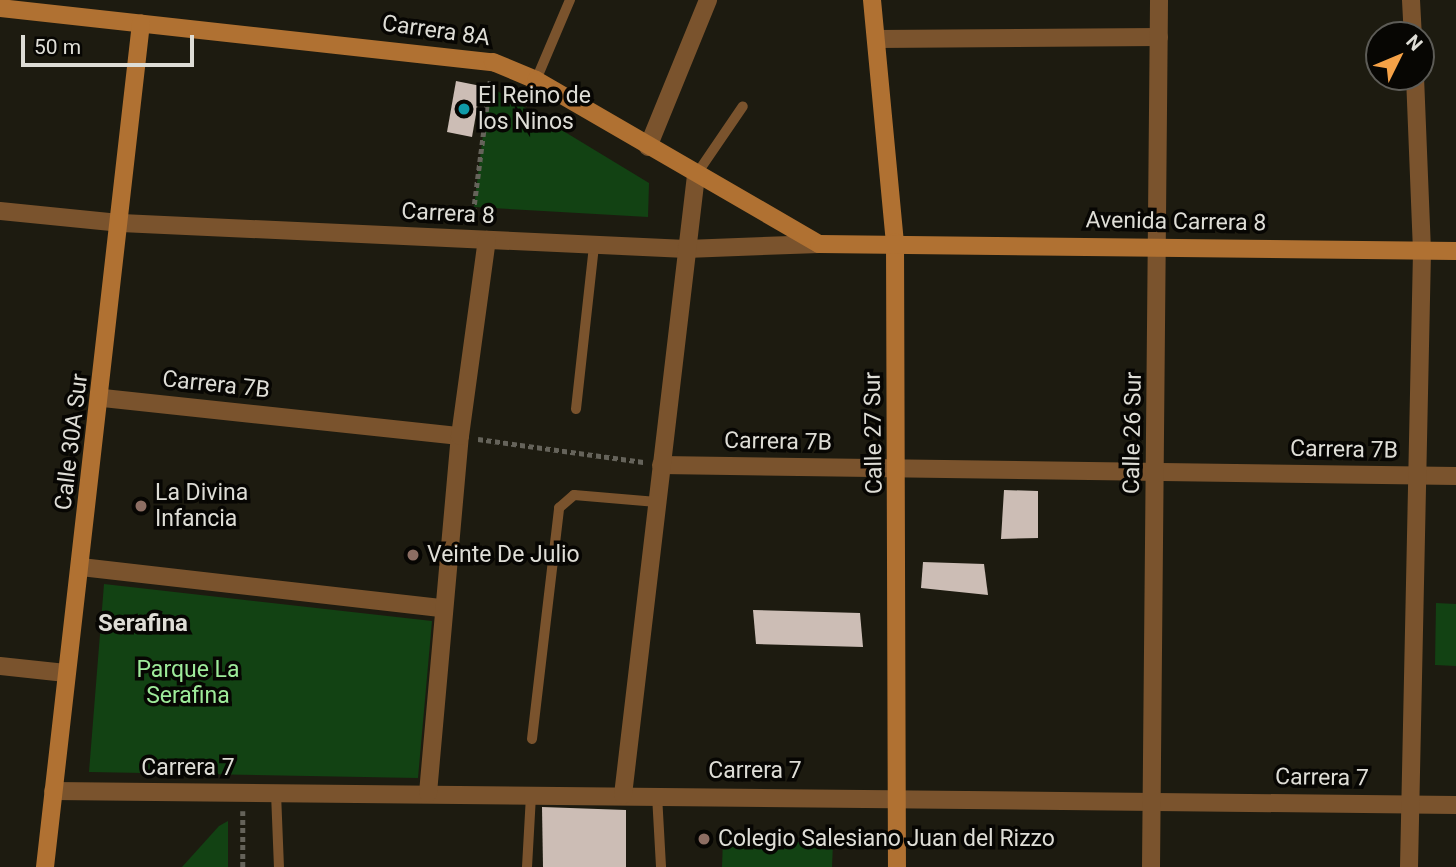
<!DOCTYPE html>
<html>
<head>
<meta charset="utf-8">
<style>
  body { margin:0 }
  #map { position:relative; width:1456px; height:867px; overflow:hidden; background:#1d1b10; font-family:Roboto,sans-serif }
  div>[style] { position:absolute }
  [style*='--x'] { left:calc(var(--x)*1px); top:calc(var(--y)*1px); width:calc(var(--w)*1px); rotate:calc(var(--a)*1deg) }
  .green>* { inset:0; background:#124213 }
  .building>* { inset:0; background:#ccbdb5 }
  .path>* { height:4.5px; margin-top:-2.25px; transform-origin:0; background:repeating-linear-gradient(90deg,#65635a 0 5px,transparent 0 8.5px) }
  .lane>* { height:10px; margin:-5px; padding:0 5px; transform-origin:5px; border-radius:5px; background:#7a532d }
  .street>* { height:18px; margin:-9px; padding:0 9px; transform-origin:9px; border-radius:9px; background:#7a532d }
  .secondary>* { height:18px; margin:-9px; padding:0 9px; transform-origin:9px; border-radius:9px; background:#b07132 }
  .dots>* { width:19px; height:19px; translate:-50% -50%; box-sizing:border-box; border:4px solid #070603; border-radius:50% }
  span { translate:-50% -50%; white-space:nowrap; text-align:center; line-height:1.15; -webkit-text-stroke:7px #070603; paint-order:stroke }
  .street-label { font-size:23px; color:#deddd6 }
  .poi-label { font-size:23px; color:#deddd6 }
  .left { translate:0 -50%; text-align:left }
  .park-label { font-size:23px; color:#9eeb9a }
  .neighbourhood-label { font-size:24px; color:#deddd6; font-weight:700 }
  .north { position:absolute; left:1365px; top:21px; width:70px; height:70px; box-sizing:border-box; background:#070603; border:2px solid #5d5c57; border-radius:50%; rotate:47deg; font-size:19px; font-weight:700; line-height:28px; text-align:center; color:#deddd6 }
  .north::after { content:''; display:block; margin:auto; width:24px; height:32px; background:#f6a247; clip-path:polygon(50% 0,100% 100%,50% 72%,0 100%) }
  .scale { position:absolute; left:21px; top:35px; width:173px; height:32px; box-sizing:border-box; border:4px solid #deddd6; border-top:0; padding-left:9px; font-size:21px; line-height:24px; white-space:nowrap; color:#deddd6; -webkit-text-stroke:5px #070603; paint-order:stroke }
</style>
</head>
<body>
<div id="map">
  <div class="green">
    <div style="clip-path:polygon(489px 86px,649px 183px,648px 217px,474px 207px)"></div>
    <div style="clip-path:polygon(104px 584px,432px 621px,418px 778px,89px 772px)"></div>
    <div style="clip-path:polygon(1436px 603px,1456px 604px,1456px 666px,1435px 665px)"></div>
    <div style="clip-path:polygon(228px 821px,228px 867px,182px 867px,219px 826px)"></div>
    <div style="clip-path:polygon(723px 840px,833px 843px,832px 867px,722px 867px)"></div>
  </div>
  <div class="building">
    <div style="clip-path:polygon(456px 81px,481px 86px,472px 137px,447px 132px)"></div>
    <div style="clip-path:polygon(1004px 490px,1038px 491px,1038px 538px,1001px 539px)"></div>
    <div style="clip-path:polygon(923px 562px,984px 564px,988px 595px,921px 588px)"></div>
    <div style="clip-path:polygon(753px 610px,860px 613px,863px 647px,756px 644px)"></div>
    <div style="clip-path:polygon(542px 807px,626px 810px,626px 867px,543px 867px)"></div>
  </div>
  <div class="path">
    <div style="--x:472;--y:221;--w:142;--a:-82.7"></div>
    <div style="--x:478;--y:439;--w:167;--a:7.9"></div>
    <div style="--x:243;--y:811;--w:56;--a:90"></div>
  </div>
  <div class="lane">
    <div style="--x:536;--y:80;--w:87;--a:-67"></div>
    <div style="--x:696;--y:175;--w:83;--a:-55.7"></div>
    <div style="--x:576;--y:409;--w:165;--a:-83.7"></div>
    <div style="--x:532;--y:739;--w:233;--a:-83.3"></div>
    <div style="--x:559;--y:508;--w:20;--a:-41"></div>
    <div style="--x:574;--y:495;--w:83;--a:4.8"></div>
    <div style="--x:276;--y:793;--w:74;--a:87.7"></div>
    <div style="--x:657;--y:795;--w:72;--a:86.8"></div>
    <div style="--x:527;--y:867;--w:72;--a:-86.8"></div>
  </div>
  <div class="street">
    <div style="--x:1411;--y:0;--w:35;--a:87"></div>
    <div style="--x:876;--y:39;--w:283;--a:-0.4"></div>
    <div style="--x:648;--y:147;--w:159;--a:-67.8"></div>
    <div style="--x:0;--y:211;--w:122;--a:5.7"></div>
    <div style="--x:121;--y:223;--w:566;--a:2.63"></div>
    <div style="--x:686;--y:249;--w:133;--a:-2.2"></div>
    <div style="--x:103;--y:398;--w:359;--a:6.1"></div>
    <div style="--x:661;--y:465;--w:795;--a:0.79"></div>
    <div style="--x:81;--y:567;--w:364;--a:6.5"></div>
    <div style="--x:0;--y:666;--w:66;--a:6.1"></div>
    <div style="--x:53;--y:791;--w:1403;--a:0.57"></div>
    <div style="--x:428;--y:793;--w:358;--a:-84.9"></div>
    <div style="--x:460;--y:436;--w:198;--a:-82.2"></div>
    <div style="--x:623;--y:795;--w:624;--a:-83.28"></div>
    <div style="--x:1151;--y:867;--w:867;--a:-89.47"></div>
    <div style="--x:1409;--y:867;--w:616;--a:-88.79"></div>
    <div style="--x:1422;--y:251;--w:174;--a:-92.3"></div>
  </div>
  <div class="secondary">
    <div style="--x:872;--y:0;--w:243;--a:84.6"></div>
    <div style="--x:895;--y:242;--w:625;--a:89.82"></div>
    <div style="--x:0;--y:8;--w:496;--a:6.3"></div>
    <div style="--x:493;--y:62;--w:47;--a:22.7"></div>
    <div style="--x:536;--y:80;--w:327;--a:30.1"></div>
    <div style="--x:819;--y:244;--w:637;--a:0.63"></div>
    <div style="--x:45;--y:867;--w:849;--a:-83.51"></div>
  </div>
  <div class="dots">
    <div style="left:464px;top:109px;background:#0f9aa8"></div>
    <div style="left:141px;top:506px;background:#8d6e63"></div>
    <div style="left:413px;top:555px;background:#8d6e63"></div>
    <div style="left:704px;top:839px;background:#8d6e63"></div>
  </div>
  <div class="street-label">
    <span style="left:436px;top:31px;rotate:8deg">Carrera 8A</span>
    <span style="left:448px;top:214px;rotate:3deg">Carrera 8</span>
    <span style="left:1176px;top:222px;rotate:1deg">Avenida Carrera 8</span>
    <span style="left:216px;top:385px;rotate:6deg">Carrera 7B</span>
    <span style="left:874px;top:433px;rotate:-91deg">Calle 27 Sur</span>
    <span style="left:1133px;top:433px;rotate:-89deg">Calle 26 Sur</span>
    <span style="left:72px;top:442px;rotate:-83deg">Calle 30A Sur</span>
    <span style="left:778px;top:442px;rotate:1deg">Carrera 7B</span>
    <span style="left:1344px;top:450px;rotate:1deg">Carrera 7B</span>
    <span style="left:188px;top:768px">Carrera 7</span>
    <span style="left:755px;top:771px">Carrera 7</span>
    <span style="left:1322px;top:778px;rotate:1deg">Carrera 7</span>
  </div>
  <div class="poi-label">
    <span class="left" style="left:478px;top:109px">El Reino de<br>los Ninos</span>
    <span class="left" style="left:155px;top:506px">La Divina<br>Infancia</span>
    <span class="left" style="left:427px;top:555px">Veinte De Julio</span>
    <span class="left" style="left:718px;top:839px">Colegio Salesiano Juan del Rizzo</span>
  </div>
  <div class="park-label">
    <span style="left:188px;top:683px">Parque La<br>Serafina</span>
  </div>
  <div class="neighbourhood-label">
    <span style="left:143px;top:624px">Serafina</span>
  </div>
  <div class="north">N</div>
  <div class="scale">50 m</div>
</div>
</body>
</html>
